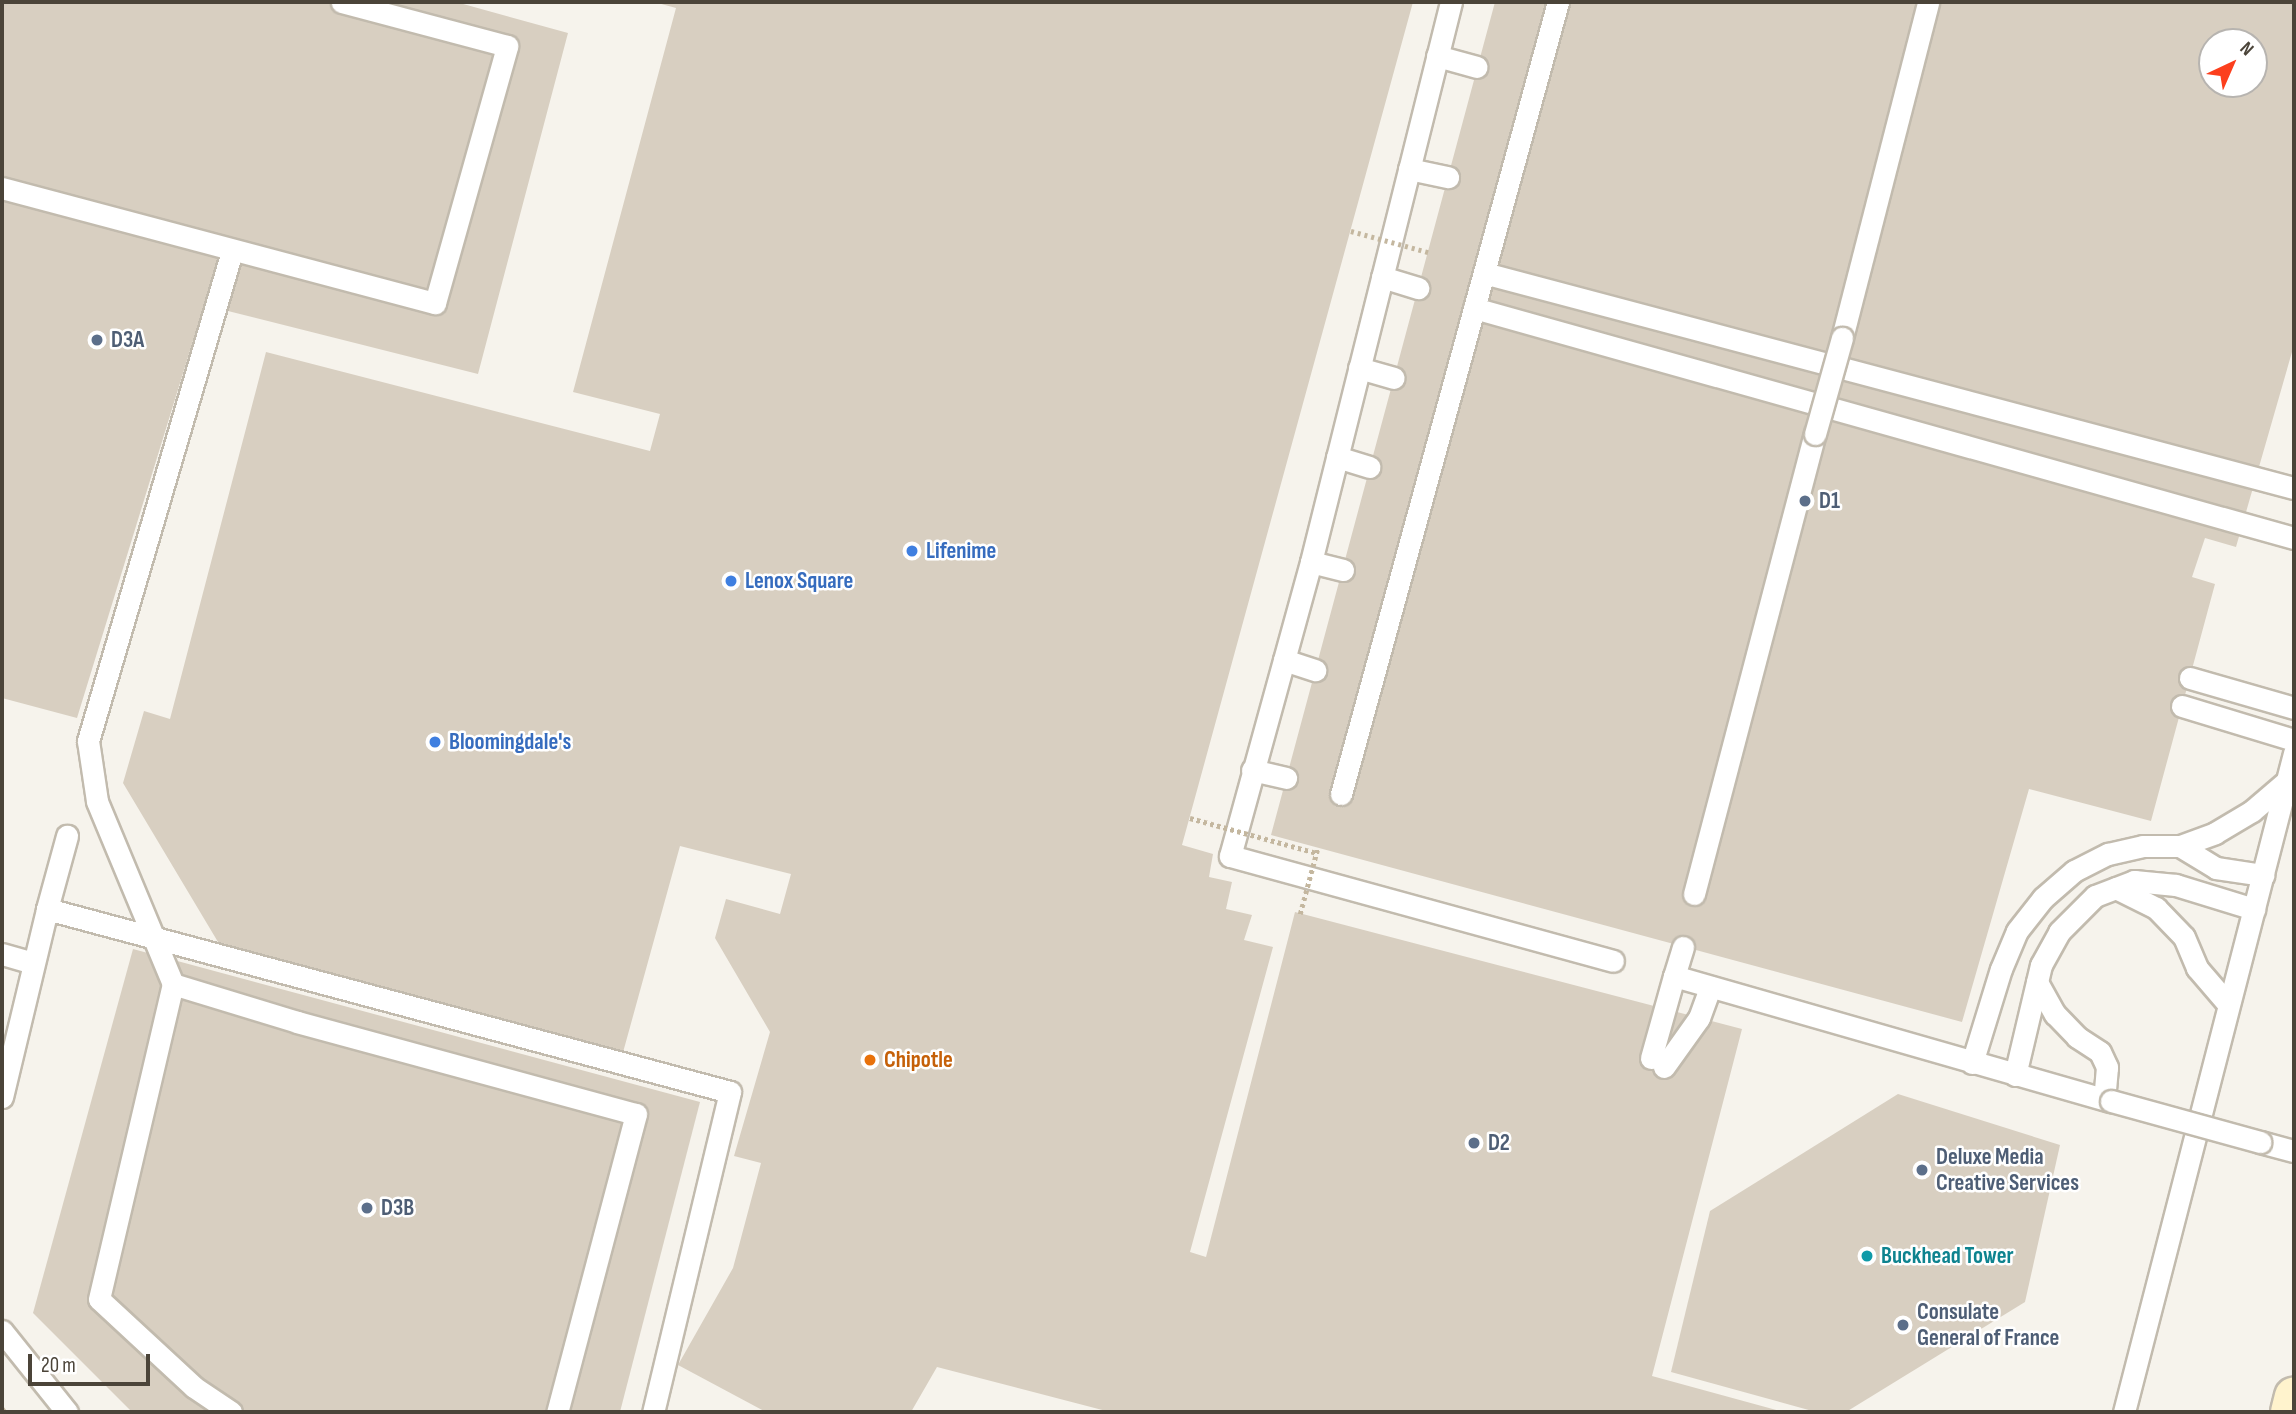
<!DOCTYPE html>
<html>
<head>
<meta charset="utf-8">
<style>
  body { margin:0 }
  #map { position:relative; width:2296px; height:1414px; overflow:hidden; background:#f6f3ec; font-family:"Sofia Sans Condensed",sans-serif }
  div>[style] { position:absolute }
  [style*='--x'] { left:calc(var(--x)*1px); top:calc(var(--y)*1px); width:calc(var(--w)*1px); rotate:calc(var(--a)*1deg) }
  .building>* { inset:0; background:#d8cfc1 }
  .path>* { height:4.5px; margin-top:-2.25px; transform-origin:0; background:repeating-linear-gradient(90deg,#c4b79f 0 3.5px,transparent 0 7px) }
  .roads { filter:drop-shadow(2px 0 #c2bbae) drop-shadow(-2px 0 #c2bbae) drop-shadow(0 2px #c2bbae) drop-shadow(0 -2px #c2bbae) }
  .lane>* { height:21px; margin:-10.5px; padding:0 10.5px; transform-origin:10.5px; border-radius:10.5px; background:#fff }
  .secondary>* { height:38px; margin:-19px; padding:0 19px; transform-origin:19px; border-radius:19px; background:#fff3cd }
  .path-bridge>* { height:4.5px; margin-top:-2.25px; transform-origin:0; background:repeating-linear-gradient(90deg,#c4b79f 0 3.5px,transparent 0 7px) }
  .bridges { filter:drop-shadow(2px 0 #c2bbae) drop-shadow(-2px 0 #c2bbae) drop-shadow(0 2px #c2bbae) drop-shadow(0 -2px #c2bbae) }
  .lane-bridge>* { height:21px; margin:-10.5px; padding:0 10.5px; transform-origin:10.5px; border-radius:10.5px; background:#fff }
  .dots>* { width:19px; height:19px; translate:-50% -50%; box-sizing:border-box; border:4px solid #fff; border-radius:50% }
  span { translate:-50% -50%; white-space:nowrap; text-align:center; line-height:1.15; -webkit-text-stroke:5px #fff; paint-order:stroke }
  .service-label { font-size:23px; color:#4e5e75; font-weight:700 }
  .left { translate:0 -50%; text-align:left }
  .shop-label { font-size:23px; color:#366cbe; font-weight:700 }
  .food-label { font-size:23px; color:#c56008; font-weight:700 }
  .culture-label { font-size:23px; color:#0d838f; font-weight:700 }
  .frame { position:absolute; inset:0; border:4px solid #4b4439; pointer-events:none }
  .north { position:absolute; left:2198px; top:28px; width:70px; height:70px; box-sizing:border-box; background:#fff; border:2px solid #b7b4b0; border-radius:50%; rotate:44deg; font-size:19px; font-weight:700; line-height:28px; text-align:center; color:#4b4439 }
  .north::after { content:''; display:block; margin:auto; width:24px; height:32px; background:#fc3f1d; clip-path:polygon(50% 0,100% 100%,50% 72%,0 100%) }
  .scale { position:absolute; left:28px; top:1354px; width:122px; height:32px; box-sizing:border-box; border:4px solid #4b4439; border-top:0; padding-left:9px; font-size:21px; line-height:24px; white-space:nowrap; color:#4b4439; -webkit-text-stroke:5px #fff; paint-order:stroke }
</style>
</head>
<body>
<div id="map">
  <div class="building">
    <div style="clip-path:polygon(2px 2px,456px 2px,568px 33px,478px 374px,204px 305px,77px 718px,2px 698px)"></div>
    <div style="clip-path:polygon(654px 2px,1413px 2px,1182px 845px,1213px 854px,1209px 877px,1232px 882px,1226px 909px,1252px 915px,1244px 940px,1273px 947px,1190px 1252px,1206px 1257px,1295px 912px,1742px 1029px,1652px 1376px,1784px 1412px,1110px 1412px,937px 1367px,911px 1412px,766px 1412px,678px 1365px,733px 1268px,761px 1163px,734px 1156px,770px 1032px,715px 938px,726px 899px,780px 914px,791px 874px,680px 846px,622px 1056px,218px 942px,123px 783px,144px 711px,170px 719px,266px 352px,650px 451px,660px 414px,573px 392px,676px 8px)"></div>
    <div style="clip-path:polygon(evenodd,1495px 2px,2294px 2px,2294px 345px,2236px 547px,2205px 538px,2192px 577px,2215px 584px,2151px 821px,2029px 789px,1962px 1022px,1271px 835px,1495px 2px,2212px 42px,2254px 42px,2254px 84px,2212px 84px,2212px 42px)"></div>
    <div style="clip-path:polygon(133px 949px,700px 1102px,620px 1412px,132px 1412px,33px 1313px)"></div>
    <div style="clip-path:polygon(1898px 1094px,2060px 1145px,2025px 1302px,1846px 1412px,1816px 1412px,1671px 1372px,1710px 1211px)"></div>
  </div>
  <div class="path">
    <div style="--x:2;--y:1408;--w:5;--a:53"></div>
  </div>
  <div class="roads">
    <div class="lane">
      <div style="--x:1451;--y:2;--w:577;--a:104.04"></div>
      <div style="--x:1311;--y:562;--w:305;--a:105.4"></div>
      <div style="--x:1230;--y:856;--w:397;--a:15.3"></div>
      <div style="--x:1437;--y:56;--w:41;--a:15.4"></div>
      <div style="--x:1409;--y:169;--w:40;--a:12"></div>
      <div style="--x:2;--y:188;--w:448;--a:14.9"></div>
      <div style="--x:435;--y:303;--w:267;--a:-74.3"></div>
      <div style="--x:507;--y:46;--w:171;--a:-165.1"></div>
      <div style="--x:1484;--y:273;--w:838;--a:14.87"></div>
      <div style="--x:1382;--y:277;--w:38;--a:17"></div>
      <div style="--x:1474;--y:308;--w:852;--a:15.67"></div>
      <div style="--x:1842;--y:338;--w:347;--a:-75.6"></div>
      <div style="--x:1359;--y:368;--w:36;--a:16"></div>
      <div style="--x:1337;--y:457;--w:34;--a:17"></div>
      <div style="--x:1311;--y:562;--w:33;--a:14"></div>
      <div style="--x:1284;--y:660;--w:33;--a:18"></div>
      <div style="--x:2190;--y:678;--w:108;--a:16.1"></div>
      <div style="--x:2182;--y:706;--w:117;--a:16.9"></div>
      <div style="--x:1252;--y:770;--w:35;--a:13"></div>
      <div style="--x:1341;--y:794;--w:821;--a:-74.68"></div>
      <div style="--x:2180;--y:846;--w:42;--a:31.4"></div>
      <div style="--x:2216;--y:868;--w:48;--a:8.5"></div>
      <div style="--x:2116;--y:888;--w:45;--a:26.6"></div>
      <div style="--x:2156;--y:908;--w:40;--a:46"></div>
      <div style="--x:2184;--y:937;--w:34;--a:67"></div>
      <div style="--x:2197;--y:968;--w:48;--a:49.3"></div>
      <div style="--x:1694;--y:894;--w:476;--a:-75.3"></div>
      <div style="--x:47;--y:909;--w:76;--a:-74.7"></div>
      <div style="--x:1683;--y:947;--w:30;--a:107"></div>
      <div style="--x:1674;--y:976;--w:455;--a:16"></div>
      <div style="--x:2;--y:954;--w:32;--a:16"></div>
      <div style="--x:2037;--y:982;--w:37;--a:61"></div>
      <div style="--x:2055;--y:1014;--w:32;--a:46"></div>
      <div style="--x:2077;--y:1037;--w:27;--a:33"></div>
      <div style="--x:2100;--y:1052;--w:17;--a:65"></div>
      <div style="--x:2107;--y:1067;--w:32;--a:95"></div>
      <div style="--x:173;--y:984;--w:130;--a:17"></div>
      <div style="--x:297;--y:1022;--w:351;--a:15.2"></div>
      <div style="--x:636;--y:1114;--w:308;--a:104.8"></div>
      <div style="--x:1651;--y:1058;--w:85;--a:-74.3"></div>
      <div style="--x:1972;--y:1063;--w:98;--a:-72.9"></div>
      <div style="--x:2001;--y:969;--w:41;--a:-67.2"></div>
      <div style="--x:2017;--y:931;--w:42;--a:-51.8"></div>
      <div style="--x:2043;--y:898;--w:41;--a:-41.1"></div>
      <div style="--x:2074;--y:871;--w:38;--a:-27"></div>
      <div style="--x:2108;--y:854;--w:36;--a:-13"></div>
      <div style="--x:2143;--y:846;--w:37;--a:0"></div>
      <div style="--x:2180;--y:846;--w:37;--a:-20"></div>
      <div style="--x:2215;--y:833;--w:43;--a:-30.7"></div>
      <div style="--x:2252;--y:811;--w:46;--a:-40.6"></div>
      <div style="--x:1664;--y:1067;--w:60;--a:-54.5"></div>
      <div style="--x:1699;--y:1018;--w:33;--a:-70"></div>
      <div style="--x:2015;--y:1075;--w:113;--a:-76.7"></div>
      <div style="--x:2041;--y:965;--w:38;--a:-61"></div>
      <div style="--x:2059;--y:932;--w:51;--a:-45"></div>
      <div style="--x:2095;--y:896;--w:42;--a:-21"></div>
      <div style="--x:2134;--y:881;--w:42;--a:5.4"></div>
      <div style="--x:2176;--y:885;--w:82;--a:17.1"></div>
      <div style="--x:2;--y:1097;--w:193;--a:-76.5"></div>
      <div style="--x:47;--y:909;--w:707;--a:15"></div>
      <div style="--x:730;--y:1092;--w:329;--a:103.5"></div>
      <div style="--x:2260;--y:1142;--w:35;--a:15"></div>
      <div style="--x:2;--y:1331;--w:104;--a:51.3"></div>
      <div style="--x:231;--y:1412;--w:45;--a:-146"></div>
      <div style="--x:194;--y:1387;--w:129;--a:-137.2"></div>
      <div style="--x:99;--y:1299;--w:324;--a:-76.8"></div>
      <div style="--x:173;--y:984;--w:198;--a:-112.6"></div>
      <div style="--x:97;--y:801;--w:61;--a:-98.5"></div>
      <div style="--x:88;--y:741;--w:511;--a:-73.62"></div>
      <div style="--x:2124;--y:1412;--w:681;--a:-75.53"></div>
    </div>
    <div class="secondary">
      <div style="--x:2290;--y:1412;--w:16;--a:-76"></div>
    </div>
  </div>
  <div class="path-bridge">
    <div style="--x:1351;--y:231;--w:80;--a:15.3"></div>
    <div style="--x:1190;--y:818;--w:132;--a:15.4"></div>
    <div style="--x:1300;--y:914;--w:69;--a:-75"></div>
  </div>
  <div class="bridges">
    <div class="lane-bridge">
      <div style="--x:1815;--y:434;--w:100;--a:-74.3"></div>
      <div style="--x:2111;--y:1101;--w:155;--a:15.4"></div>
    </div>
  </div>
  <div class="dots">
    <div style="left:97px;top:340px;background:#5c6f8a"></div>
    <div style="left:1805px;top:501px;background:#5c6f8a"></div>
    <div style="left:912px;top:551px;background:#3f7fe0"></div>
    <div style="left:731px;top:581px;background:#3f7fe0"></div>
    <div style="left:435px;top:742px;background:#3f7fe0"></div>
    <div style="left:870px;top:1060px;background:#e8710a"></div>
    <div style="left:1474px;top:1143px;background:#5c6f8a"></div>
    <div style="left:1922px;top:1170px;background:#5c6f8a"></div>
    <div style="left:367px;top:1208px;background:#5c6f8a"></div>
    <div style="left:1867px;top:1256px;background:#0f9aa8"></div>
    <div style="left:1903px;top:1325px;background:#5c6f8a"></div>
  </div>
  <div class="service-label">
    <span class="left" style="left:111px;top:340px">D3A</span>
    <span class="left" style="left:1819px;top:501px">D1</span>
    <span class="left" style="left:1488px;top:1143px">D2</span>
    <span class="left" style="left:1936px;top:1170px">Deluxe Media<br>Creative Services</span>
    <span class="left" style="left:381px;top:1208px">D3B</span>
    <span class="left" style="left:1917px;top:1325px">Consulate<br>General of France</span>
  </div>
  <div class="shop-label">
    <span class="left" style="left:926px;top:551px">Lifenime</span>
    <span class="left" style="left:745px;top:581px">Lenox Square</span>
    <span class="left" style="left:449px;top:742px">Bloomingdale's</span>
  </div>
  <div class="food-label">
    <span class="left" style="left:884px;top:1060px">Chipotle</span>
  </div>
  <div class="culture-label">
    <span class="left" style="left:1881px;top:1256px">Buckhead Tower</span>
  </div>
  <div class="frame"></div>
  <div class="north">N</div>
  <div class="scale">20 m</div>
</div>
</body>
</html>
